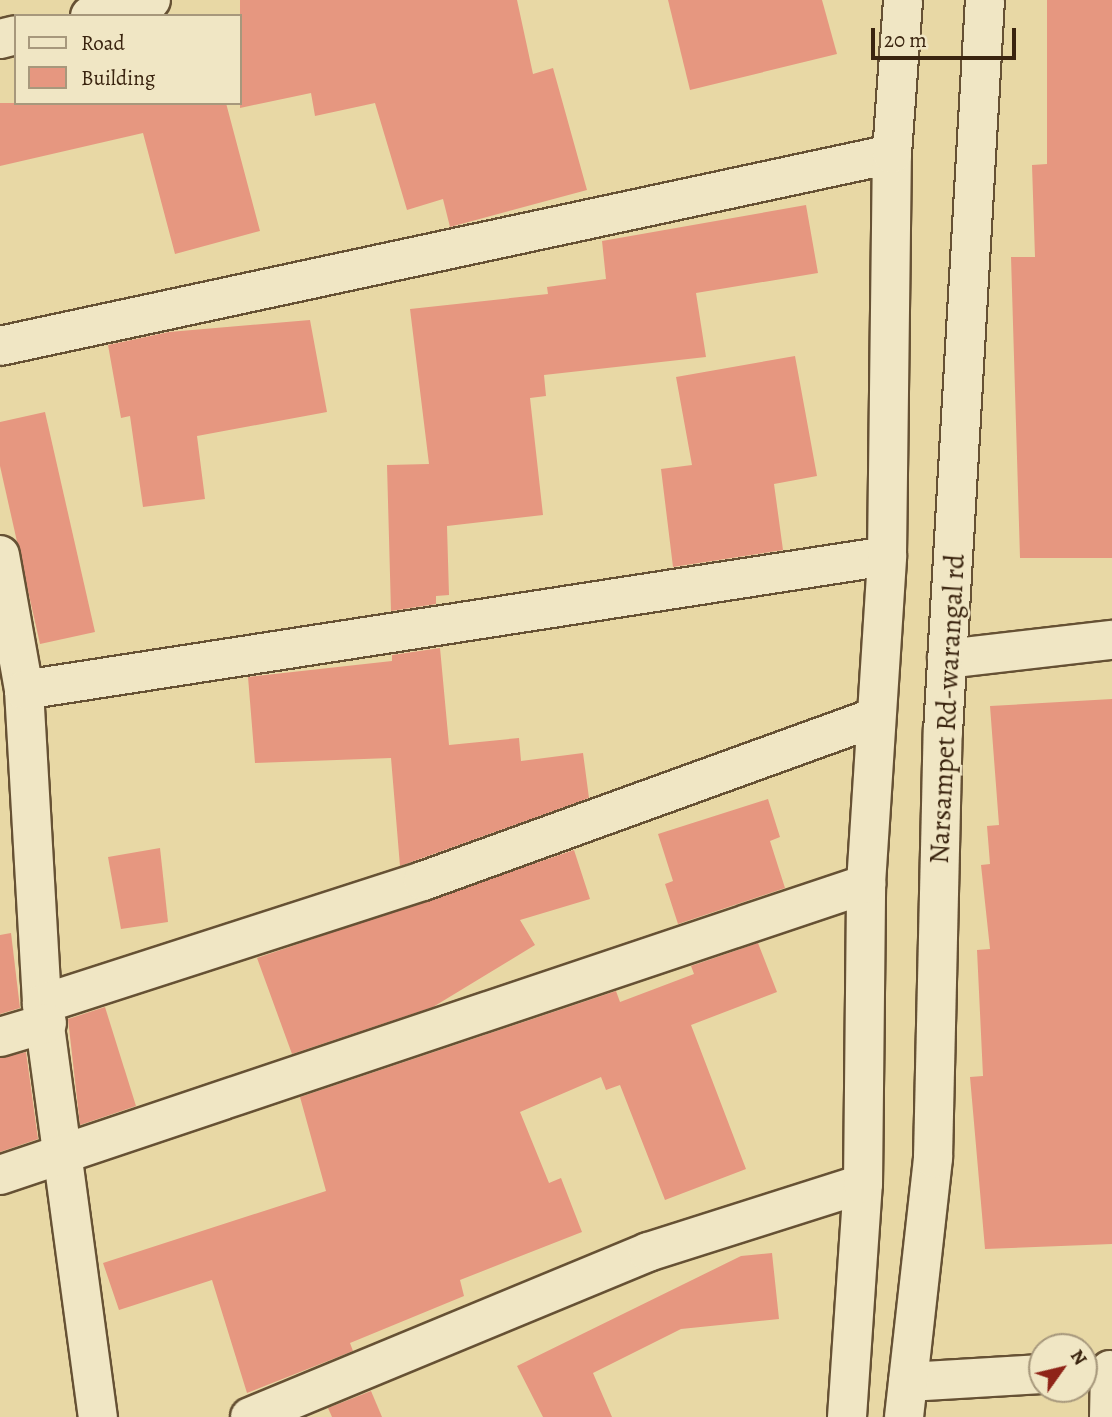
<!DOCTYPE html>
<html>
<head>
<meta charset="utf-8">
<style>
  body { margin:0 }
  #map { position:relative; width:1112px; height:1417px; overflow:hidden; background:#e8d8a5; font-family:Alegreya,serif }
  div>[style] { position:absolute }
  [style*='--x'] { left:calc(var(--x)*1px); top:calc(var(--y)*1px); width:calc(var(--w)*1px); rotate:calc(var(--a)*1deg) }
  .building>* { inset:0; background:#e69780 }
  .roads { filter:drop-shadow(2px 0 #665134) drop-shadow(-2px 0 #665134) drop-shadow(0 2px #665134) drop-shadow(0 -2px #665134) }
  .minor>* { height:38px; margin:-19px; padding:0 19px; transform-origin:19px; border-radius:19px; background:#f0e6c4 }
  .secondary>* { height:38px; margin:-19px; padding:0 19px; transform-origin:19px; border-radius:19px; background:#f0e6c4 }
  span { translate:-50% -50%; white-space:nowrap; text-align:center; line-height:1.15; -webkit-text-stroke:5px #f0e6c4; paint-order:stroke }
  .street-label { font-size:28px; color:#3a240f }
  .legend { position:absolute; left:14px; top:14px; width:228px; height:91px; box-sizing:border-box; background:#f0e6c4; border:2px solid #a7987c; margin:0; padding:9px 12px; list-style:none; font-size:21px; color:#3a240f }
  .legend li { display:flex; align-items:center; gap:14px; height:35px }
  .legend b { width:35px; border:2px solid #a7987c }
  .north { position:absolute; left:1028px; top:1333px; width:70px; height:70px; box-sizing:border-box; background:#f0e6c4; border:2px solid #a7987c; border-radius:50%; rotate:56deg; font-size:19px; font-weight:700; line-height:28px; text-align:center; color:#3a240f }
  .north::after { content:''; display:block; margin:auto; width:24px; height:32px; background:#8f2418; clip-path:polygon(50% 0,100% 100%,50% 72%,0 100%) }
  .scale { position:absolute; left:871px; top:28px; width:145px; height:32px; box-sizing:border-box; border:4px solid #3a240f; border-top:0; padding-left:9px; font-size:21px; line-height:24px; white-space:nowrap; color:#3a240f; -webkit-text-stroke:5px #f0e6c4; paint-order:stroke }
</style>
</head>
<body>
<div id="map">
  <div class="building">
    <div style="clip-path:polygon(240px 0,517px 0,533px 74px,553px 68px,587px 190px,450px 227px,443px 199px,407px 210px,375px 103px,315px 116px,311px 93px,240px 108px)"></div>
    <div style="clip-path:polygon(668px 0,822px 0,837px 54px,690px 90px)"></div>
    <div style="clip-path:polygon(1047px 0,1112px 0,1112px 558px,1020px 558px,1011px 257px,1035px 257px,1032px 165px,1047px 164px)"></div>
    <div style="clip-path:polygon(0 103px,226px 103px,260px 231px,175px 254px,143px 133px,0 166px)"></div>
    <div style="clip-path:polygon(806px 205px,818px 273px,696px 293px,706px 357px,544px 375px,546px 396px,530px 398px,543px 515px,447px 526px,449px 595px,436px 596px,436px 604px,391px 611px,387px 465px,429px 464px,410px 309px,548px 294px,547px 287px,606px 279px,602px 241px)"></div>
    <div style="clip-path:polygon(310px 320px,327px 412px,197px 436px,205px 499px,143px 507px,130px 416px,121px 418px,108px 345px,169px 332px)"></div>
    <div style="clip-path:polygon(795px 356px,817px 476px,774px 484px,783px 550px,673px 567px,661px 469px,692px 465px,676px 377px)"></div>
    <div style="clip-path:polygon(45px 412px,95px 632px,40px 644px,0 466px,0 422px)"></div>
    <div style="clip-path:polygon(440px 648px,449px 745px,519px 738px,521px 761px,583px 753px,589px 798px,400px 866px,391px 758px,255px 763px,248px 677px,392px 661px,392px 655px)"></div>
    <div style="clip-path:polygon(1112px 699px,1112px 1244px,985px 1249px,970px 1077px,983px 1076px,977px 950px,990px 949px,981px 865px,990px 864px,987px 826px,999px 825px,990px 706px)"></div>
    <div style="clip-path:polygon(768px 799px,780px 837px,770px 841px,785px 888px,678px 924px,665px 884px,673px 881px,658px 834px)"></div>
    <div style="clip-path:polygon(160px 848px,168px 922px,121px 929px,108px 857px)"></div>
    <div style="clip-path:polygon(574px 850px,590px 899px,520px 920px,535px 945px,433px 1007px,292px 1054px,257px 958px)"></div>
    <div style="clip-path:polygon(11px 933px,20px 1008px,0 1014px,0 935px)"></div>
    <div style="clip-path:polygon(758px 943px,777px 992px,691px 1025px,746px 1169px,665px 1200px,620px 1085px,606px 1090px,601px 1077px,520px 1112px,549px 1183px,561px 1178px,582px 1232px,460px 1280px,464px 1296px,350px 1343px,353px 1351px,247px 1393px,212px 1280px,119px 1310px,103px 1263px,326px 1191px,300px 1097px,616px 991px,620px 1002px,694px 974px,691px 966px)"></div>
    <div style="clip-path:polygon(105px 1007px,136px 1106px,80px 1125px,68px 1019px)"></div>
    <div style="clip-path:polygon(26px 1052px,38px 1139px,0 1152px,0 1058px)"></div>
    <div style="clip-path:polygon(772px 1253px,779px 1319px,681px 1329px,593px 1373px,612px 1417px,543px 1417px,517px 1366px,741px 1256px)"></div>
    <div style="clip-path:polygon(371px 1391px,382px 1417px,332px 1417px,328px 1408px)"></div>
  </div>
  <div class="roads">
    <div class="minor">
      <div style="--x:90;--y:16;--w:63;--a:-14.7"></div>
      <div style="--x:0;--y:39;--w:16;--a:-14"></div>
      <div style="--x:0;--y:346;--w:912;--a:-12.15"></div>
      <div style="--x:0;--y:555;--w:137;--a:79.9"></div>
      <div style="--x:24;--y:690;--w:315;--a:86.7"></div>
      <div style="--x:42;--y:1004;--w:417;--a:82.3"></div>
      <div style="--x:947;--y:659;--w:166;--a:-6.6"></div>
      <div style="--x:24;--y:690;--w:873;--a:-8.83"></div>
      <div style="--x:42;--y:1004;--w:400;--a:-17.9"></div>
      <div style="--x:423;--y:881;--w:480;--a:-19.9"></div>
      <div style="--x:0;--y:1037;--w:49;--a:-16.6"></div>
      <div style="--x:0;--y:1175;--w:914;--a:-18.57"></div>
      <div style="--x:908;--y:1382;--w:134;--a:-3.4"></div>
      <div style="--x:250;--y:1417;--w:431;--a:-22.5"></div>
      <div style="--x:648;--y:1252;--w:225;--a:-17.6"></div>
      <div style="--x:1109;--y:1417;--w:47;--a:-88.8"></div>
    </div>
    <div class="secondary">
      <div style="--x:847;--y:1417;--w:234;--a:-86.1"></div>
      <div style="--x:863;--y:1184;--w:300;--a:-89.4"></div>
      <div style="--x:866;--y:884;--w:329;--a:-86.3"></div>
      <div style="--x:887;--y:556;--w:402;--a:-89.3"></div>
      <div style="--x:892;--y:154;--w:154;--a:-85.9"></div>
      <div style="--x:904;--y:1417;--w:261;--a:-83.6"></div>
      <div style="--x:933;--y:1158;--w:426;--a:-88.7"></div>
      <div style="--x:943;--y:732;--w:733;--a:-86.72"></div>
    </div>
  </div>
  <div class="street-label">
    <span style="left:947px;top:709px;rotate:-87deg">Narsampet Rd-warangal rd</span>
  </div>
  <ul class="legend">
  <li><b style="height:9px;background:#f0e6c4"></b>Road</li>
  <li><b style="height:19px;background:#e69780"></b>Building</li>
  </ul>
  <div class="north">N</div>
  <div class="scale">20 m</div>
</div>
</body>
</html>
